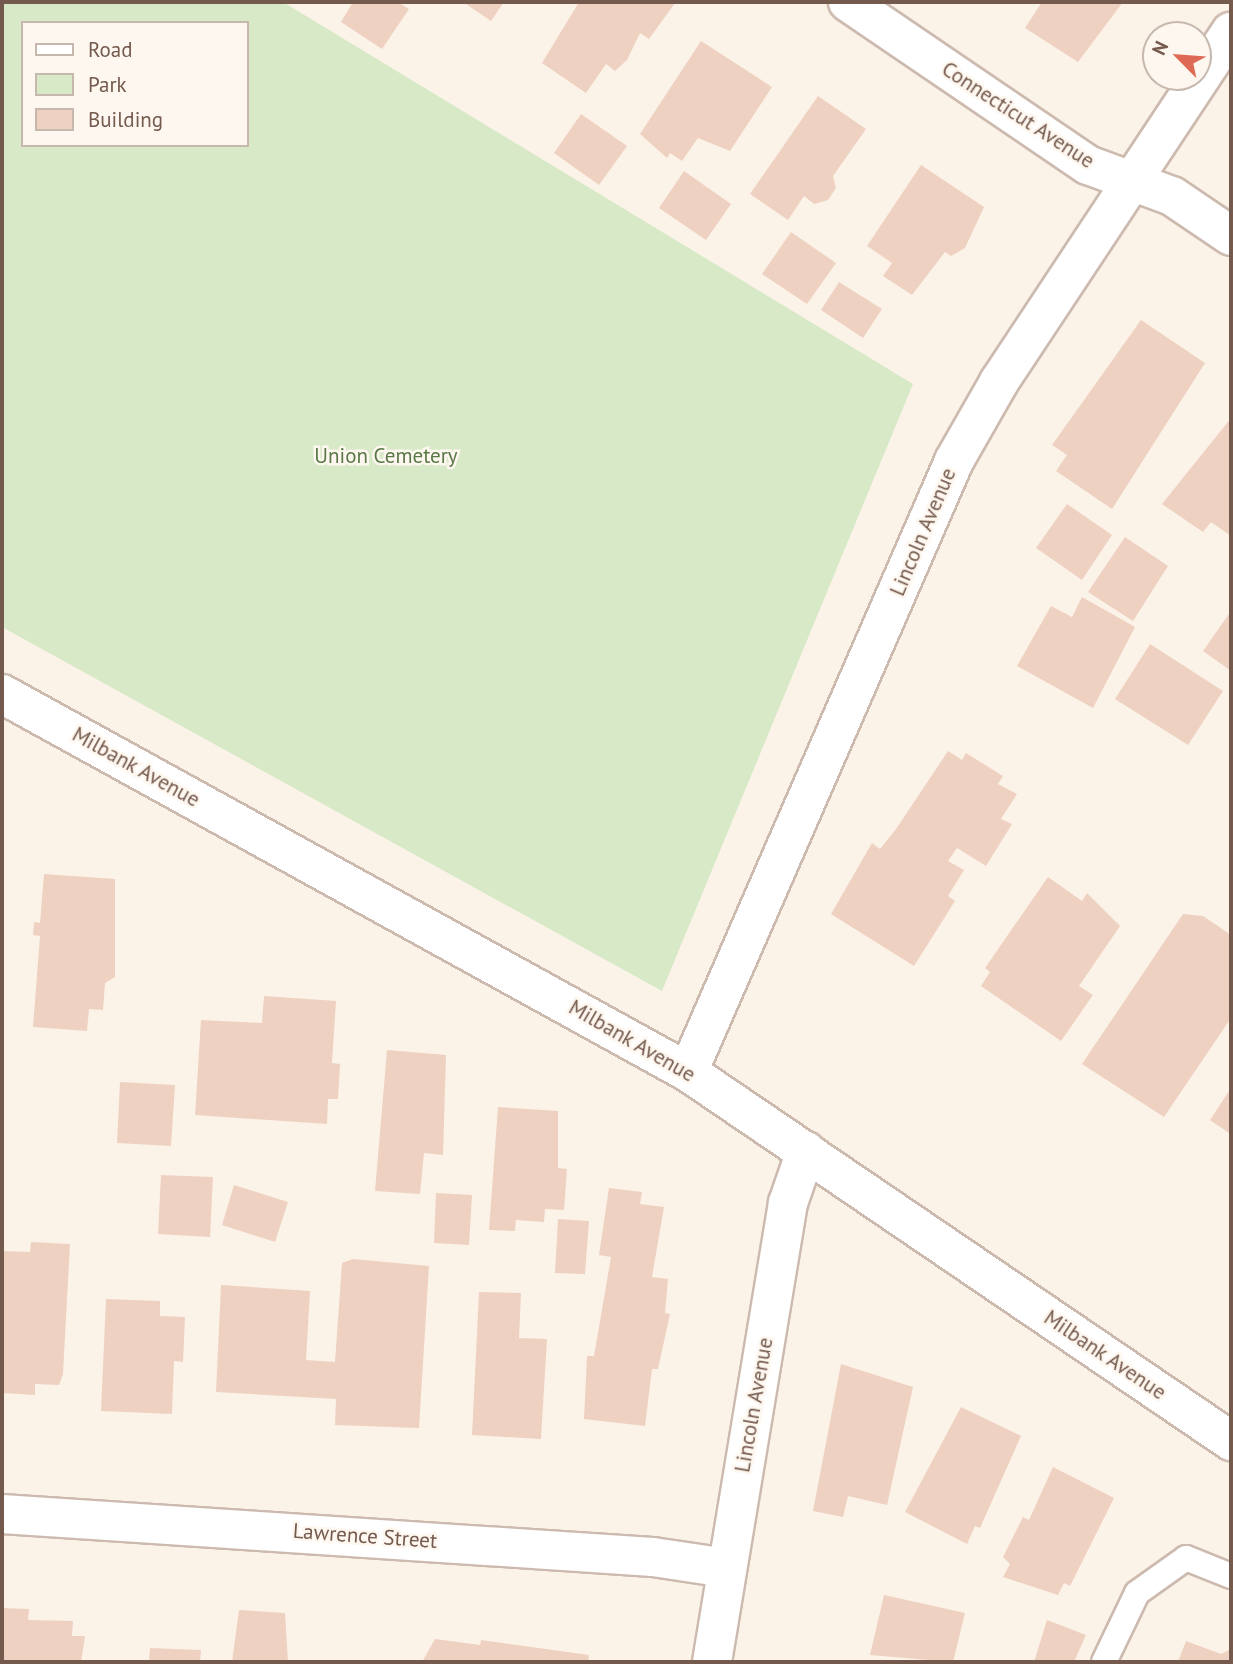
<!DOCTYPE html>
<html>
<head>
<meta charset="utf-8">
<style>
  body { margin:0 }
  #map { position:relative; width:1233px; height:1664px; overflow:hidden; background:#fbf3e8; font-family:"PT Sans",sans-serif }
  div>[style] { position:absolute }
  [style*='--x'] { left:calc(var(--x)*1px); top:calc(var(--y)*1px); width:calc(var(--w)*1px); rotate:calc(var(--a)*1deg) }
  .green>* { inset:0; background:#d7e9c7 }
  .building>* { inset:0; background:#efd1c1 }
  .roads { filter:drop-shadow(2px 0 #cdbaaf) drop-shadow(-2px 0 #cdbaaf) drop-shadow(0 2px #cdbaaf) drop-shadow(0 -2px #cdbaaf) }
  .service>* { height:24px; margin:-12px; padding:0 12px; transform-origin:12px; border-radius:12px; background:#fff }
  .minor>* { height:38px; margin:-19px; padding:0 19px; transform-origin:19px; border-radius:19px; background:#fff }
  .secondary>* { height:38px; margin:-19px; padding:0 19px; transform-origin:19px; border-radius:19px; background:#fff }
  span { translate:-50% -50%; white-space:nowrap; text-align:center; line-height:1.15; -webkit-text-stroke:5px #fef7ef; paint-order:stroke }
  .street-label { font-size:21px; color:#74594d }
  .park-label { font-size:21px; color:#587946 }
  .frame { position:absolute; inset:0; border:4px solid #74594d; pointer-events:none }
  .legend { position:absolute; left:21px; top:21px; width:228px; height:126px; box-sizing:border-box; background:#fef7ef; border:2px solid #c7b8ae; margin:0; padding:9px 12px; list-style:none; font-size:21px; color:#74594d }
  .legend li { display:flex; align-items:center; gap:14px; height:35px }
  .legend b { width:35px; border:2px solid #c7b8ae }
  .north { position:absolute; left:1142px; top:21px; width:70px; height:70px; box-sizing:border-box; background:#fef7ef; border:2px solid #c7b8ae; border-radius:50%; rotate:295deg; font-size:19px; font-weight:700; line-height:28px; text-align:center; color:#74594d }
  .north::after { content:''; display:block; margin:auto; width:24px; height:32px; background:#de6a55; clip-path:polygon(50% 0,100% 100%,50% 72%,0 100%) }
</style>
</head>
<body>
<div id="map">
  <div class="green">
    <div style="clip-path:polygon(evenodd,2px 2px,283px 2px,913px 384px,662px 991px,2px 627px,2px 2px,23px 23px,247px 23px,247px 145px,23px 145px,23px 23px)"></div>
  </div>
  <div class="building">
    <div style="clip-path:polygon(353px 2px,398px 2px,409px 9px,382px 49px,341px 22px)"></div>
    <div style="clip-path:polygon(463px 2px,504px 2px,491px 21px)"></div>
    <div style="clip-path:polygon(579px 2px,673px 2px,675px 3px,649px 39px,640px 33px,627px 60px,615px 71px,606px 64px,586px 93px,542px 63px)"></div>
    <div style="clip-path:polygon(1042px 2px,1123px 2px,1078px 62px,1025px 28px)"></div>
    <div style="clip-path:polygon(701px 41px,772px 87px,730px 151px,698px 138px,682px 161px,670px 153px,667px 158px,640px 134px)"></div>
    <div style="clip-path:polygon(818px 96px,866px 129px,833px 176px,836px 188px,828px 200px,814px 204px,804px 196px,788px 220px,750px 194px)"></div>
    <div style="clip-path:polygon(581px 114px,627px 146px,599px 185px,554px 153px)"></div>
    <div style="clip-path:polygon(921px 165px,984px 207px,965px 248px,951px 256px,945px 252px,912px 295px,883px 276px,892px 263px,867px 246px)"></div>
    <div style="clip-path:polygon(684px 171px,731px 204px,706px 240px,659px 208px)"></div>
    <div style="clip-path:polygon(791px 232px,836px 263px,807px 304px,762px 274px)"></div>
    <div style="clip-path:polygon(839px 282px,882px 309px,863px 338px,821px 310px)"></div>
    <div style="clip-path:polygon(1141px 320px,1205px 363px,1112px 509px,1056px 471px,1067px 455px,1052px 445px)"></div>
    <div style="clip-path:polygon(1231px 418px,1231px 536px,1211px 522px,1203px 532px,1162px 504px)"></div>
    <div style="clip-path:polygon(1067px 504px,1112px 535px,1082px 580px,1036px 548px)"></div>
    <div style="clip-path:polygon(1125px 537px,1168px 566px,1133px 621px,1088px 592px)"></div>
    <div style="clip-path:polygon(1082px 597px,1135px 627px,1093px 708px,1017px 666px,1051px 606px,1072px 617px)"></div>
    <div style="clip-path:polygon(1231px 611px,1231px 671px,1203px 651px)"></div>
    <div style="clip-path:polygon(1150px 644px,1223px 691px,1188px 745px,1115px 699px)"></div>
    <div style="clip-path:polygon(948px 751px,962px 760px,966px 753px,1003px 776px,998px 784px,1017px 794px,1001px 819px,1012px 824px,986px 866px,957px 848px,948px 861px,964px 870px,948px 896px,955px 901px,914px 966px,831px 914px,872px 843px,880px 849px,896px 829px)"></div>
    <div style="clip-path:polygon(44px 874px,115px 879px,115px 977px,105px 983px,103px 1010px,89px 1009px,87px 1031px,33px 1027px,40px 936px,33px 935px,34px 922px,40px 923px)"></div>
    <div style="clip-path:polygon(1048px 877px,1082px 901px,1087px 893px,1120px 926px,1079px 986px,1093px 995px,1061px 1041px,981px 986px,990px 972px,985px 968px)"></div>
    <div style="clip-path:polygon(1183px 914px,1203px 916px,1231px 935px,1231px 1018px,1164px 1117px,1082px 1064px)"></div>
    <div style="clip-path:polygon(264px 996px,336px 1001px,332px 1063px,340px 1064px,338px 1099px,328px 1099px,327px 1124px,195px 1115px,201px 1020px,262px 1023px)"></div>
    <div style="clip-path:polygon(387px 1050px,446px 1055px,443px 1155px,424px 1153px,420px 1194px,375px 1191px)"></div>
    <div style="clip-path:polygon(120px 1082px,175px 1085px,171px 1146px,117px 1143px)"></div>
    <div style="clip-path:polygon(1231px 1088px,1231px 1130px,1229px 1133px,1210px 1120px)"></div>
    <div style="clip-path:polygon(498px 1107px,558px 1111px,558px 1168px,567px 1169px,564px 1210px,545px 1209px,544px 1222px,516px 1220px,515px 1231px,489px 1230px)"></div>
    <div style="clip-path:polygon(161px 1175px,213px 1177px,210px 1237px,158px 1234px)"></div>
    <div style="clip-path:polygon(234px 1185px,288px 1202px,275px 1242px,222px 1225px)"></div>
    <div style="clip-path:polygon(609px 1188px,642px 1192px,640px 1204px,664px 1207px,652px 1277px,668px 1279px,665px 1313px,670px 1314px,658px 1369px,652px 1369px,645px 1426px,584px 1419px,587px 1356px,594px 1356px,611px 1257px,599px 1255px)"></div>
    <div style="clip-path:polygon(436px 1193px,472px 1195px,469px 1245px,434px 1243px)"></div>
    <div style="clip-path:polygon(558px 1219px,589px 1221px,585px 1274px,555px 1273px)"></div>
    <div style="clip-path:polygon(31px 1242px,70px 1244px,63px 1374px,59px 1385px,35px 1384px,35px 1395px,2px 1393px,2px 1251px,30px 1252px)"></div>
    <div style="clip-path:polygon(353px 1259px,429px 1266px,419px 1428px,335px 1425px,336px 1399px,216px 1392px,221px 1285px,310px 1291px,306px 1360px,335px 1362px,342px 1263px)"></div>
    <div style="clip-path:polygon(479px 1292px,521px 1293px,519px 1338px,547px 1339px,541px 1439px,472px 1435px)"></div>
    <div style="clip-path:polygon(106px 1299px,160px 1301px,160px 1316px,185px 1317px,183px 1362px,174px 1361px,172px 1414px,101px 1411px)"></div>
    <div style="clip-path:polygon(841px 1364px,913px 1387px,887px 1505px,848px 1496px,843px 1517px,813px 1511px)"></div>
    <div style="clip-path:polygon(961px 1407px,1021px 1436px,980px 1528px,975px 1526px,967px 1544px,905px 1512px)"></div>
    <div style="clip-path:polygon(1053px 1467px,1114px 1498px,1070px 1586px,1064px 1583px,1058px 1595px,1003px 1577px,1010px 1564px,1003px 1557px,1023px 1517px,1029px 1520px)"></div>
    <div style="clip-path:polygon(884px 1595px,965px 1613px,953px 1662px,870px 1655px)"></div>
    <div style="clip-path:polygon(2px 1608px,29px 1609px,28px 1620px,73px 1621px,72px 1636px,85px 1636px,81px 1662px,2px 1662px)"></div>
    <div style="clip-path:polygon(239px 1610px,285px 1613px,288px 1662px,232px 1662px)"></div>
    <div style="clip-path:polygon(1047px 1620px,1086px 1635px,1074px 1662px,1034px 1662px)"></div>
    <div style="clip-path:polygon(435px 1639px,480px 1645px,481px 1640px,589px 1655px,588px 1662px,422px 1662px)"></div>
    <div style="clip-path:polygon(1186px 1641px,1221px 1654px,1231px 1649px,1231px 1662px,1178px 1662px)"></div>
    <div style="clip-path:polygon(150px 1648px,201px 1650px,200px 1662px,149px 1662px)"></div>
  </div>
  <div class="roads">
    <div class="service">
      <div style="--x:1104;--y:1662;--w:76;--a:-64.4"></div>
      <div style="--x:1137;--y:1593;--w:60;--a:-35.5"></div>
      <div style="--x:1186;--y:1558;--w:48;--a:21.8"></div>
    </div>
    <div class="minor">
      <div style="--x:848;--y:2;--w:290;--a:34.2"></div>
      <div style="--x:1088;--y:165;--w:90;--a:20.3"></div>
      <div style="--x:1172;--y:196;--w:71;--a:34.1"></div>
      <div style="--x:688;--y:1072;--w:666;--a:-66.47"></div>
      <div style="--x:954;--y:461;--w:91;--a:-60.3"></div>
      <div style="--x:999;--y:382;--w:420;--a:-56.5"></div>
      <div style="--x:2;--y:1514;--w:652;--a:3.78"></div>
      <div style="--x:653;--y:1557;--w:75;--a:8.5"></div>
      <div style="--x:712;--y:1662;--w:465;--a:-80.6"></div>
      <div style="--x:788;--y:1203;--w:55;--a:-70.9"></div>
    </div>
    <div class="secondary">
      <div style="--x:2;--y:694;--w:783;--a:28.86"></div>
      <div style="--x:688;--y:1072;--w:657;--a:34.2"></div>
    </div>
  </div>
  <div class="street-label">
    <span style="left:1018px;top:115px;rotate:33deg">Connecticut Avenue</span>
    <span style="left:923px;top:532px;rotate:-67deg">Lincoln Avenue</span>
    <span style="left:136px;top:767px;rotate:29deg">Milbank Avenue</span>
    <span style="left:632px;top:1041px;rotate:30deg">Milbank Avenue</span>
    <span style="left:1105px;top:1355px;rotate:34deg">Milbank Avenue</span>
    <span style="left:754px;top:1405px;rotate:-80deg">Lincoln Avenue</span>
    <span style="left:365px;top:1536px;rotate:4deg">Lawrence Street</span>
  </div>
  <div class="park-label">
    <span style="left:386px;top:456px">Union Cemetery</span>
  </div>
  <div class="frame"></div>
  <ul class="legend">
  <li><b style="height:9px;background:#fff"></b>Road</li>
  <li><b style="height:19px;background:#d7e9c7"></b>Park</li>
  <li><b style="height:19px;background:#efd1c1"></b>Building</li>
  </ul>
  <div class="north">N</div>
</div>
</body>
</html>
